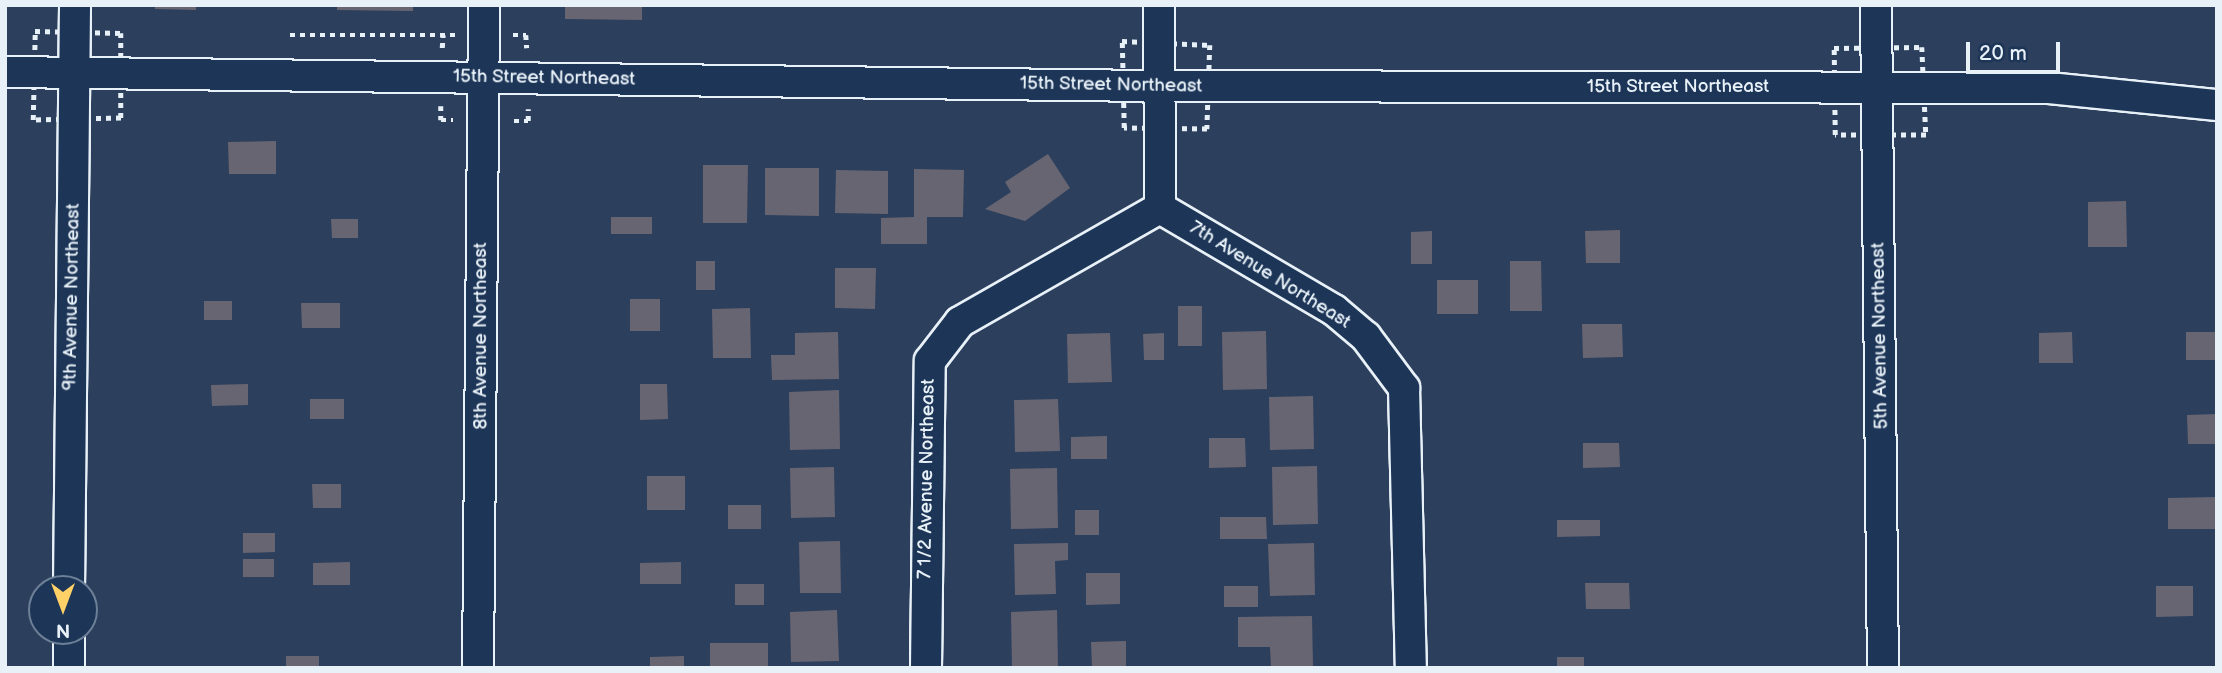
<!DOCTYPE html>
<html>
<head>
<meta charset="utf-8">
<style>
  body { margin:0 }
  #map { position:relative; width:2222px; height:673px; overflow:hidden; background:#2c3f5c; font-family:"Balsamiq Sans",sans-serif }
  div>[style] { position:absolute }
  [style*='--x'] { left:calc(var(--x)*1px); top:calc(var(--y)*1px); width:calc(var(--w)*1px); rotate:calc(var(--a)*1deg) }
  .building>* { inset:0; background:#686572 }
  .path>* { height:4.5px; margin-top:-2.25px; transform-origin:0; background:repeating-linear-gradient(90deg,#e8f1f8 0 5px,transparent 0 10px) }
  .roads { filter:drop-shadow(2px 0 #e8f1f8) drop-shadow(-2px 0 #e8f1f8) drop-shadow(0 2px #e8f1f8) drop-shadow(0 -2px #e8f1f8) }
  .street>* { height:30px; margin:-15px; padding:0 15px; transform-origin:15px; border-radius:15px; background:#1d3557 }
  span { translate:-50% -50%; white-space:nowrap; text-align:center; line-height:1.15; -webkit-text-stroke:5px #1d3557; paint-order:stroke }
  .street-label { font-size:19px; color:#e8f1f8 }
  .frame { position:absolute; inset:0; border:7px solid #e8f1f8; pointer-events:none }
  .north { position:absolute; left:28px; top:575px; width:70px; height:70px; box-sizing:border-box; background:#1d3557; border:2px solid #6e8097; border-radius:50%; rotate:180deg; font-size:19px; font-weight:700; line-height:28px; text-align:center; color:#e8f1f8 }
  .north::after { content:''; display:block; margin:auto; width:24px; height:32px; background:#ffd166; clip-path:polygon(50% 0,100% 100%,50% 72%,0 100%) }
  .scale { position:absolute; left:1966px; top:42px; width:94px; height:32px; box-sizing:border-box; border:4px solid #e8f1f8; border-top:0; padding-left:9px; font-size:21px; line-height:24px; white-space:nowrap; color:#e8f1f8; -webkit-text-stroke:5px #1d3557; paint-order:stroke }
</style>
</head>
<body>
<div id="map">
  <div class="building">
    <div style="clip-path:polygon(155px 5px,196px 5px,196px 10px,155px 9px)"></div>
    <div style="clip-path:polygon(337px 5px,413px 5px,413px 11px,337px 10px)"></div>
    <div style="clip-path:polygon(565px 5px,642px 5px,642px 20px,565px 19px)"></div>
    <div style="clip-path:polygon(276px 141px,276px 174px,229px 174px,228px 142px)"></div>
    <div style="clip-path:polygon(1048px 154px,1070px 188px,1025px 221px,985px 209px,1011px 192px,1005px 182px)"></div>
    <div style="clip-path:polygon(703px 165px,748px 165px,747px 223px,703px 223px)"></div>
    <div style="clip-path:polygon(765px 168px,819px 168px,819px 216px,765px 215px)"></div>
    <div style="clip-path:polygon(914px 169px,964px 170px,963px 217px,927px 217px,927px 244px,881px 244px,881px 218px,914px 217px)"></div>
    <div style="clip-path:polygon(836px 170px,888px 171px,888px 214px,835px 213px)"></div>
    <div style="clip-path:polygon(2126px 201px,2127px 247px,2088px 247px,2088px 202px)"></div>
    <div style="clip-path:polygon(611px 217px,652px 217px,652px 234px,611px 234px)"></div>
    <div style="clip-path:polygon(331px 219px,358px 219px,358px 238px,332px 238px)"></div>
    <div style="clip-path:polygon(1620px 230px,1620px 263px,1586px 263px,1585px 231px)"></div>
    <div style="clip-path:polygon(1432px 231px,1432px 264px,1411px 264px,1411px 232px)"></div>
    <div style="clip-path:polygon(696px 261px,715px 261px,715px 290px,696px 290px)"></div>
    <div style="clip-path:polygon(1510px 261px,1541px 261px,1542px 311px,1510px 311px)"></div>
    <div style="clip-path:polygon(835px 268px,876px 268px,875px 309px,835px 308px)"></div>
    <div style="clip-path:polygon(1437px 280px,1478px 280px,1478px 314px,1437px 314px)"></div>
    <div style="clip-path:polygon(630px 299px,660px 299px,660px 331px,630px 331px)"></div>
    <div style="clip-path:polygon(204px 301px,232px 301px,232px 320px,204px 320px)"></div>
    <div style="clip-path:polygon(301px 303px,340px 303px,340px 328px,302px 328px)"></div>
    <div style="clip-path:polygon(1178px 306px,1202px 306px,1202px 346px,1178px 346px)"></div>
    <div style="clip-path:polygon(750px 308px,751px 358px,713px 358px,712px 309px)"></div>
    <div style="clip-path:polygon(1582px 324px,1622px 324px,1623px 357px,1583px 358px)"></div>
    <div style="clip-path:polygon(1266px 331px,1267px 389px,1223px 390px,1222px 332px)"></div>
    <div style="clip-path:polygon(838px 332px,839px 379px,772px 380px,771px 355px,795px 355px,795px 333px)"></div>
    <div style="clip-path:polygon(2072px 332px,2073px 363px,2039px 363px,2039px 333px)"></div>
    <div style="clip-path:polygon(2186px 332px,2217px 332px,2217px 360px,2186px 360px)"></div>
    <div style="clip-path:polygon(1110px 333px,1112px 382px,1068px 383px,1067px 334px)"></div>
    <div style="clip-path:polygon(1164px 333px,1164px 360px,1144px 360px,1143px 334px)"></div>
    <div style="clip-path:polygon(248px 384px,248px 405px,212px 406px,211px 385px)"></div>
    <div style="clip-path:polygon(640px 384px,667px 384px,668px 419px,640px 420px)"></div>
    <div style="clip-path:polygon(839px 390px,840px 449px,790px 450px,789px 392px)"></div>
    <div style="clip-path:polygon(1313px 396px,1314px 449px,1270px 450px,1269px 397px)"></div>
    <div style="clip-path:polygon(310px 399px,344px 399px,344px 419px,310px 419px)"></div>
    <div style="clip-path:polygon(1058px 399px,1060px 451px,1015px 452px,1014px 400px)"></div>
    <div style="clip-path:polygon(2217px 414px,2217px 444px,2188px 444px,2187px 415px)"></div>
    <div style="clip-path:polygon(1107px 436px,1107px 459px,1071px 459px,1071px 437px)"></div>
    <div style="clip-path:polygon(1209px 438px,1245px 438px,1246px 467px,1209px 468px)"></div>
    <div style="clip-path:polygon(1583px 443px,1619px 443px,1620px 467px,1583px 468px)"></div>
    <div style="clip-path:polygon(1317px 466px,1318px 524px,1273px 525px,1272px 467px)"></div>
    <div style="clip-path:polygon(834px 467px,835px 517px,791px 518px,790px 468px)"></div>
    <div style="clip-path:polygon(1057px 468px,1058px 528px,1011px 529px,1010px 469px)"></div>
    <div style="clip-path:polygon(647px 476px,685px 476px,685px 510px,647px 510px)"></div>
    <div style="clip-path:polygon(312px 484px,341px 484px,341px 508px,313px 508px)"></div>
    <div style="clip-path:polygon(2217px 497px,2217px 529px,2168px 529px,2168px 498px)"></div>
    <div style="clip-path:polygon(728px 505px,761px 505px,761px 529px,728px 529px)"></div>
    <div style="clip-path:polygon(1075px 510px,1099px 510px,1099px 535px,1075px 535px)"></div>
    <div style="clip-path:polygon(1220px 517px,1266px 517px,1267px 539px,1220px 539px)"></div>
    <div style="clip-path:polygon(1557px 520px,1600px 520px,1600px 536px,1557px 537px)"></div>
    <div style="clip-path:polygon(243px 533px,275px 533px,275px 552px,243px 553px)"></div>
    <div style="clip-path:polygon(840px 541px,841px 593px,800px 593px,799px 542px)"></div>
    <div style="clip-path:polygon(1068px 543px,1068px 560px,1055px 561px,1056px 594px,1015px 595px,1014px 544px)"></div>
    <div style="clip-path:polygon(1314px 543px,1315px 595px,1270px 596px,1268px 544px)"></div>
    <div style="clip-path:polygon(243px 559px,274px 559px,274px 577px,243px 577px)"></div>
    <div style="clip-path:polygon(350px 562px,350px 585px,313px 585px,313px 563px)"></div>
    <div style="clip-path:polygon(681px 562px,681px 584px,640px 584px,640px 563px)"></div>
    <div style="clip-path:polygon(1086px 573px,1120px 573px,1120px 604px,1086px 605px)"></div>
    <div style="clip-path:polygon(1585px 583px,1629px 583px,1630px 609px,1586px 609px)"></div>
    <div style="clip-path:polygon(735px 584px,764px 584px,764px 605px,735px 605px)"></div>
    <div style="clip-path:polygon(1224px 586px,1258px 586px,1258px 607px,1224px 607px)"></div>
    <div style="clip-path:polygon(2156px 586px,2193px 586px,2193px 616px,2156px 617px)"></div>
    <div style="clip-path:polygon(837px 610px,839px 661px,791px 662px,790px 612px)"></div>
    <div style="clip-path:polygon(1057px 610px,1058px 667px,1012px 668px,1011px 612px)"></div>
    <div style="clip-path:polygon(1312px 616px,1313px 666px,1271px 667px,1270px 647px,1238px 647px,1238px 617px)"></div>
    <div style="clip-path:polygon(1126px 641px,1126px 668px,1092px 668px,1091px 642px)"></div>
    <div style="clip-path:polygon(710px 643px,768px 643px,768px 668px,710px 668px)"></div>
    <div style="clip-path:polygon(286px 656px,319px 656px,319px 668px,286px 668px)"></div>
    <div style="clip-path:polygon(684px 656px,684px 668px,650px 668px,650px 657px)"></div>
    <div style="clip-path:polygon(1557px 657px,1584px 657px,1584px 668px,1557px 668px)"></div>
  </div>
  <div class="path">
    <div style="--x:35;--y:31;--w:86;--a:1.3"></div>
    <div style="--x:121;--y:33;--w:85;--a:90"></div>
    <div style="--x:121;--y:118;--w:88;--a:178.7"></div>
    <div style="--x:33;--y:120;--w:89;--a:-88.7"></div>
    <div style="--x:290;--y:35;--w:165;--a:0"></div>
    <div style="--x:513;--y:35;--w:13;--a:0"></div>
    <div style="--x:526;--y:35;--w:13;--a:86"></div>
    <div style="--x:1122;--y:41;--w:88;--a:2.6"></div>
    <div style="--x:1210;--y:45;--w:84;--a:92"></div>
    <div style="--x:1207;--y:129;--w:83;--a:-179.3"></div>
    <div style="--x:1124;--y:128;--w:87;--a:-91.3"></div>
    <div style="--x:1922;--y:47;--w:88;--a:87.4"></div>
    <div style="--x:1926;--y:135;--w:91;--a:180"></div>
    <div style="--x:1835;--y:135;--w:87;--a:-90.7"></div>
    <div style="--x:1834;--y:48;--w:88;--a:-0.7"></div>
    <div style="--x:442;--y:48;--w:13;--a:-86"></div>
    <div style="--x:441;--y:106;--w:14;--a:90"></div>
    <div style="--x:441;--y:120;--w:12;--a:0"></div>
    <div style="--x:514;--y:121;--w:14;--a:0"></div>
    <div style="--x:528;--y:121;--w:12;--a:-90"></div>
  </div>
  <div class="roads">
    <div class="street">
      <div style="--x:1159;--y:5;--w:203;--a:89.7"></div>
      <div style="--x:1876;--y:5;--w:663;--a:89.4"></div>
      <div style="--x:5;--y:72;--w:1153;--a:0.7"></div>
      <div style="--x:1158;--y:86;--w:891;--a:0.13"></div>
      <div style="--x:2049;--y:88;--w:169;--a:5.8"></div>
      <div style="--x:1160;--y:208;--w:202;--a:30.4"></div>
      <div style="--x:1334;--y:310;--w:42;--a:40.2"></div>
      <div style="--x:1366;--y:337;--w:64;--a:53.3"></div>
      <div style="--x:1404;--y:388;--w:280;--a:88.6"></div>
      <div style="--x:69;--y:589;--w:584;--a:-89.41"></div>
      <div style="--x:69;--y:668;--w:37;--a:-90"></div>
      <div style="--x:478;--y:668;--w:663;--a:-89.48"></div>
      <div style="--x:926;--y:668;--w:307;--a:-89.3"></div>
      <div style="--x:930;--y:361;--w:49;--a:-52.4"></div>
      <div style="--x:960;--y:322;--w:230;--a:-29.7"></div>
    </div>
  </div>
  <div class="street-label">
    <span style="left:544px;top:78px;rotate:1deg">15th Street Northeast</span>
    <span style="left:1111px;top:85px;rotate:1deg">15th Street Northeast</span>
    <span style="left:1678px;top:87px">15th Street Northeast</span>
    <span style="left:1270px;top:275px;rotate:32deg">7th Avenue Northeast</span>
    <span style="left:72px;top:297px;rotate:-89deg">9th Avenue Northeast</span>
    <span style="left:481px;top:336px;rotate:-90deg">8th Avenue Northeast</span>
    <span style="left:1880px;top:336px;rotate:-91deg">5th Avenue Northeast</span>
    <span style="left:927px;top:479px;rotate:-89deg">7 1/2 Avenue Northeast</span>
  </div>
  <div class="frame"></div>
  <div class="north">N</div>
  <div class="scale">20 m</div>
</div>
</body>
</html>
